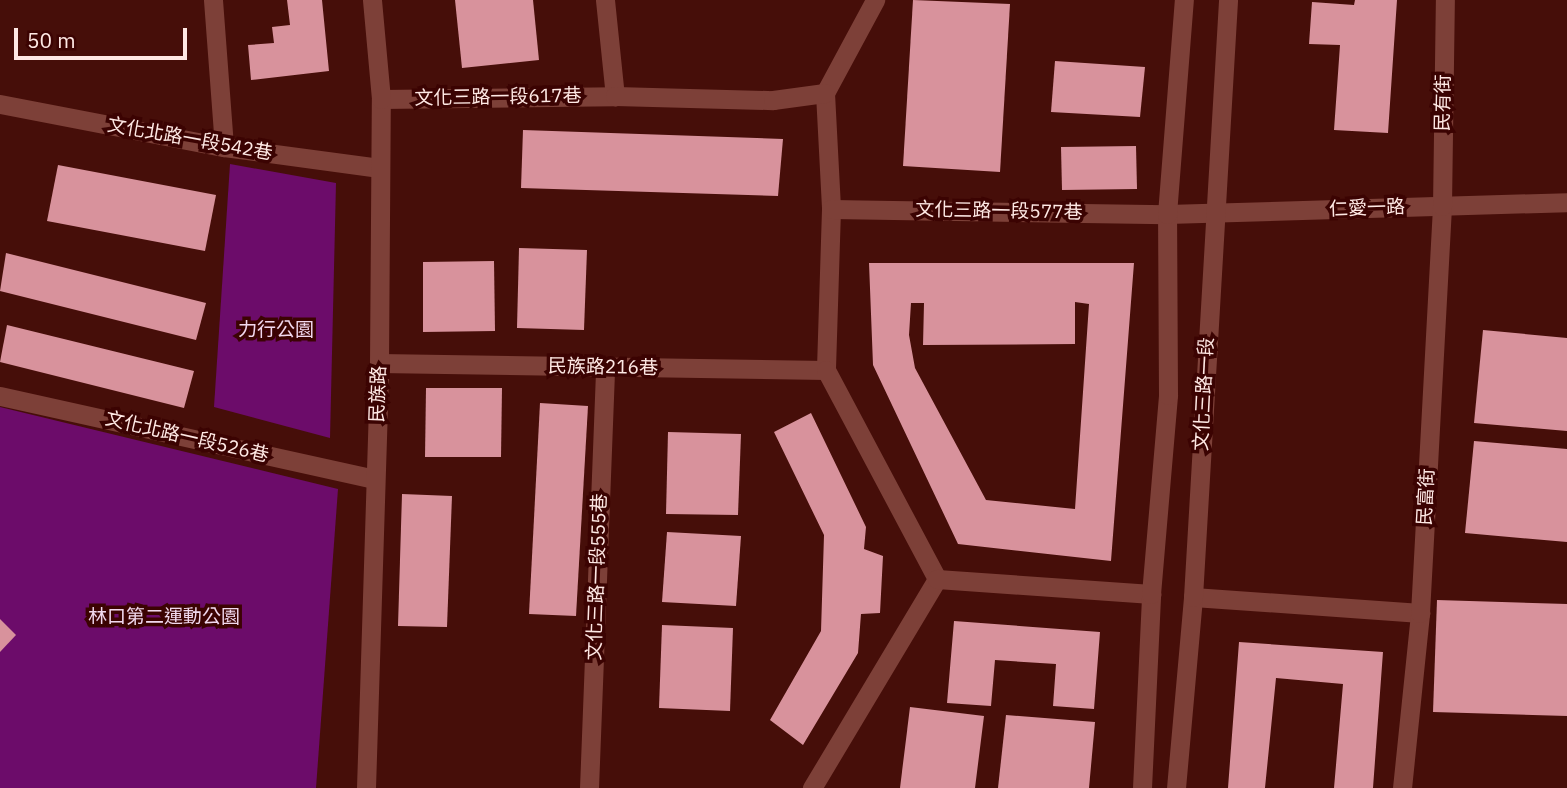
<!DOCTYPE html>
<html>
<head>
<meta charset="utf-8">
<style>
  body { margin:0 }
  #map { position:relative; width:1567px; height:788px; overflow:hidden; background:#460e09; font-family:"IBM Plex Sans","Noto Sans TC",sans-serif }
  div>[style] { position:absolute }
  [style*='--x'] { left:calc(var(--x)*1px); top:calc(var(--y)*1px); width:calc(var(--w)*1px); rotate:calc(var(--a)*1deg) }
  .green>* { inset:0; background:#6c0c6a }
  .building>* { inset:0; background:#d8929c }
  .minor>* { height:19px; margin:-9.5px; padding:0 9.5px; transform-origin:9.5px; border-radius:9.5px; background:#7d4038 }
  .tertiary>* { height:19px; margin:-9.5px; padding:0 9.5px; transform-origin:9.5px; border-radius:9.5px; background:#7d4038 }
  span { translate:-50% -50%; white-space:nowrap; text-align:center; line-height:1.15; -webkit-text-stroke:7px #3b0302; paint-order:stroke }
  .street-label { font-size:19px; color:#fee8e4 }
  .park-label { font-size:19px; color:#f1d8ee }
  .scale { position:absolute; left:14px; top:28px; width:173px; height:32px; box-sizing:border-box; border:4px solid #fee8e4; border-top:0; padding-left:9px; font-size:21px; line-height:24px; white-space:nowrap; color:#fee8e4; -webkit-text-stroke:5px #3b0302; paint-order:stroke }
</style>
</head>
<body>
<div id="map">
  <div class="green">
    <div style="clip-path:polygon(230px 164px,336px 183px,330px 438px,214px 407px)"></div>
    <div style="clip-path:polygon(0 407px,338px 489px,316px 788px,0 788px)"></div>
  </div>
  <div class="building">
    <div style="clip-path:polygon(287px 0,322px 0,329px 71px,251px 80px,248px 45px,274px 43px,272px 27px,290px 25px)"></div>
    <div style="clip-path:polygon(455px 0,533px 0,539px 60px,462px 68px)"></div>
    <div style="clip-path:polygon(913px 0,1010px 4px,1000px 172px,903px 166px)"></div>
    <div style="clip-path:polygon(1355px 0,1397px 0,1388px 133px,1334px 130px,1340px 45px,1309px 44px,1312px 2px,1354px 5px)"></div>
    <div style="clip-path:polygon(1055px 61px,1145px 67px,1140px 117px,1051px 112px)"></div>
    <div style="clip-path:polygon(523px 130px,783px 139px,778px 196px,521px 188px)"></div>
    <div style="clip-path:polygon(1136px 146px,1137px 189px,1062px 190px,1061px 147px)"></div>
    <div style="clip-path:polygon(58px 165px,216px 195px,205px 251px,47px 221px)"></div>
    <div style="clip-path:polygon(519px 248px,587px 250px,584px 330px,517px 328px)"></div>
    <div style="clip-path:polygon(6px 253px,206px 303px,196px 340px,0 291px)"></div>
    <div style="clip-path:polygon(494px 261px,495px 331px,423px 332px,423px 262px)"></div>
    <div style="clip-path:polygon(evenodd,869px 263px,1134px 263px,1111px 561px,958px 544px,873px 365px,869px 263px,1075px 302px,1089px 304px,1075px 509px,986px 500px,915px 368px,909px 335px,911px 303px,924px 303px,923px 345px,1075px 344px,1075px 302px)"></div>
    <div style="clip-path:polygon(7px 325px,194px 371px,184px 408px,0 362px)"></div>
    <div style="clip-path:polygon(1483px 330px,1567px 338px,1567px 431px,1474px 423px)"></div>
    <div style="clip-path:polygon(426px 388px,502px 388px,501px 457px,425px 457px)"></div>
    <div style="clip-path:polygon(540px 403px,588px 406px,576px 616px,529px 614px)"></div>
    <div style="clip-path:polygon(811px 413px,866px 527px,864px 549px,883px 556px,880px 613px,861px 614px,858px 653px,803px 745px,770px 720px,821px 631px,824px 535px,774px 432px)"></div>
    <div style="clip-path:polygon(668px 432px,741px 434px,738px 515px,666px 514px)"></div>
    <div style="clip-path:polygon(1474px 441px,1567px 449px,1567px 542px,1465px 533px)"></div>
    <div style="clip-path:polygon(402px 494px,452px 496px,447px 627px,398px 626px)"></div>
    <div style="clip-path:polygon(667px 532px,741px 536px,736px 606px,662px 602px)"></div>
    <div style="clip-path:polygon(1437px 600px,1567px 604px,1567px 716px,1433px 712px)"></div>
    <div style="clip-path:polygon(0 619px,16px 635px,0 652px)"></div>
    <div style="clip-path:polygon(954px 621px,1100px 632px,1094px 709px,1053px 706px,1056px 664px,995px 660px,991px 706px,947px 703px)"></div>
    <div style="clip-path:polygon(662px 625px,733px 628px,730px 711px,659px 708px)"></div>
    <div style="clip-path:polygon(1239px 642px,1383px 652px,1373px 788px,1334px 788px,1343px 684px,1276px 678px,1265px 788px,1228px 788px)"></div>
    <div style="clip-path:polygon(910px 707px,984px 716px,975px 788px,900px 788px)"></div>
    <div style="clip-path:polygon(1006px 715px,1095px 722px,1089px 788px,998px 788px)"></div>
  </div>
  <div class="minor">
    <div style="--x:213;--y:0;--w:147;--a:85.7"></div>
    <div style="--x:605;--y:0;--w:97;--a:84.1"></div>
    <div style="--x:825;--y:93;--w:116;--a:87"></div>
    <div style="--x:831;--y:209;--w:161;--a:91.8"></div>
    <div style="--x:825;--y:93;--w:106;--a:-61.7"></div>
    <div style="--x:381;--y:99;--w:234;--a:-0.7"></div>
    <div style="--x:615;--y:96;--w:158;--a:1.5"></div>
    <div style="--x:773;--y:100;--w:52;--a:-7.7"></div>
    <div style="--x:0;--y:104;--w:228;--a:10.9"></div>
    <div style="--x:224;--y:147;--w:157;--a:7.7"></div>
    <div style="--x:831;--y:209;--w:336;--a:0.9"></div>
    <div style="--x:1167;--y:214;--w:400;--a:-1.7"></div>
    <div style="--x:379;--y:363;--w:447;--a:0.9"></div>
    <div style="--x:826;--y:370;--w:237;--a:62"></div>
    <div style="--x:0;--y:396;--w:383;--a:12.5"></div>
    <div style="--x:1193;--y:597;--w:228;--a:4"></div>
    <div style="--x:366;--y:788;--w:425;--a:-88.2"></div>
    <div style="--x:379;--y:363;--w:264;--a:-89.6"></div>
    <div style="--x:381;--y:99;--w:99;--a:-95.2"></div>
    <div style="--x:589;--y:788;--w:421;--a:-87.8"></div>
    <div style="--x:812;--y:788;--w:244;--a:-59.1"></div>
    <div style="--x:937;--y:579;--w:215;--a:4"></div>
    <div style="--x:1402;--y:788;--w:176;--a:-84.1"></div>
    <div style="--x:1420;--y:613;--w:408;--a:-86.9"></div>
    <div style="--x:1442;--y:206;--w:206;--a:-89.2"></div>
  </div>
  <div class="tertiary">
    <div style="--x:1142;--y:788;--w:194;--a:-87.3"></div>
    <div style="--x:1151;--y:594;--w:200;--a:-85.1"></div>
    <div style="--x:1168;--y:395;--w:181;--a:-90.3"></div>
    <div style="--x:1167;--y:214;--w:215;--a:-85.5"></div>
    <div style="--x:1176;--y:788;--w:192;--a:-84.9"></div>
    <div style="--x:1193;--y:597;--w:598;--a:-86.64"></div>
  </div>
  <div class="street-label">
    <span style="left:498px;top:97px;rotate:-1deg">文化三路一段617巷</span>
    <span style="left:1443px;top:103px;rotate:-89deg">民有街</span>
    <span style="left:190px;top:139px;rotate:10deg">文化北路一段542巷</span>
    <span style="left:1367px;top:208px;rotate:-2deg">仁愛一路</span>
    <span style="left:999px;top:211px;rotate:1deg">文化三路一段577巷</span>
    <span style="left:603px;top:367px;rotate:1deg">民族路216巷</span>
    <span style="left:378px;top:394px;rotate:-88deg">民族路</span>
    <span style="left:1204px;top:394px;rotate:-87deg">文化三路一段</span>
    <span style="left:187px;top:437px;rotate:13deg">文化北路一段526巷</span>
    <span style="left:1426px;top:497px;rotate:-87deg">民富街</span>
    <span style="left:597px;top:577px;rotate:-88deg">文化三路一段555巷</span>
  </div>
  <div class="park-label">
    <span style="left:276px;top:330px">力行公園</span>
    <span style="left:164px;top:617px">林口第二運動公園</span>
  </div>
  <div class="scale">50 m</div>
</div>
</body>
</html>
